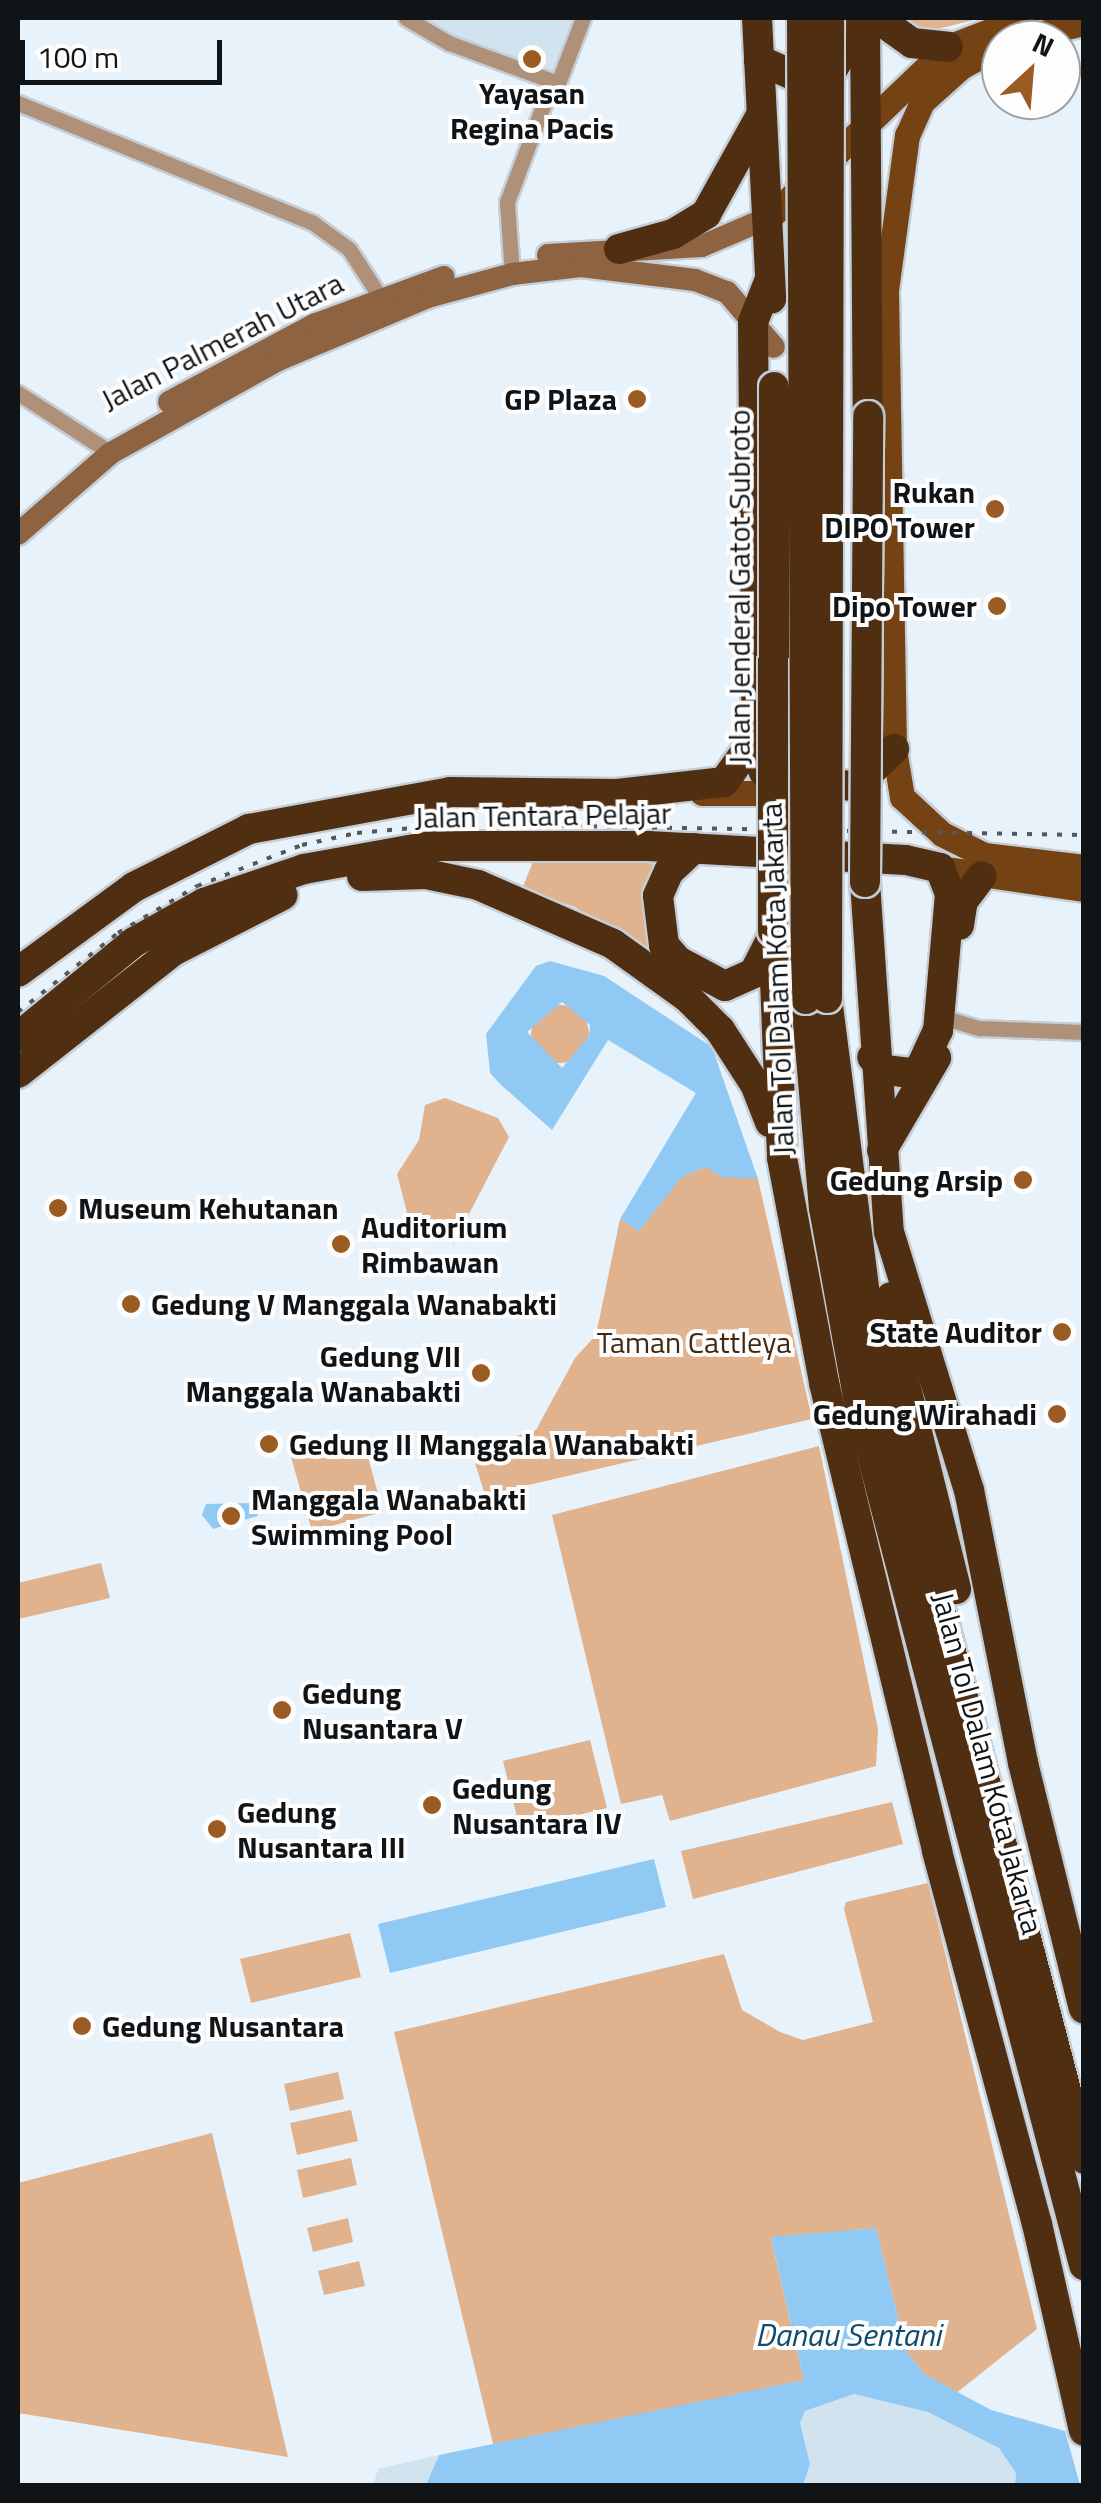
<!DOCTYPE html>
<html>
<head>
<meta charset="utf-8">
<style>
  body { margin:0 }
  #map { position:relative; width:1101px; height:2503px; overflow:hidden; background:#e7f2fa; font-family:"Titillium Web",sans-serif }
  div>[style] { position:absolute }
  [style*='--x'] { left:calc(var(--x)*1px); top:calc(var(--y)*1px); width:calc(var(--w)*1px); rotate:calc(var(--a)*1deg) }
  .built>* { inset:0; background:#d2e3f0 }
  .green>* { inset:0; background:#e1b28e }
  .round { border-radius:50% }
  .water>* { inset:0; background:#8fc9f4 }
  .roads { filter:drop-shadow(2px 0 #c5ced6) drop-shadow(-2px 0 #c5ced6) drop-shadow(0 2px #c5ced6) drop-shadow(0 -2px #c5ced6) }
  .street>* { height:15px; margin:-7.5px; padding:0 7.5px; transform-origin:7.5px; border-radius:7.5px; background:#af917a }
  .secondary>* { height:22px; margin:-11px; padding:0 11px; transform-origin:11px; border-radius:11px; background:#8d6341 }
  .primary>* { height:25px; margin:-12.5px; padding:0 12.5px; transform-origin:12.5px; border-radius:12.5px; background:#744213 }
  .highway>* { height:30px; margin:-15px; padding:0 15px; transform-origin:15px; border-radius:15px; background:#502e11 }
  .rail>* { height:4px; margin-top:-2px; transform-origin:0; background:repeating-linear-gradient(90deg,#52585c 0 5px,transparent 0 15px) }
  .bridges { filter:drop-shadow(2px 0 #c5ced6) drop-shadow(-2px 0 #c5ced6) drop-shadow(0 2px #c5ced6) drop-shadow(0 -2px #c5ced6) }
  .highway-bridge>* { height:30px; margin:-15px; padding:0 15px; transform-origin:15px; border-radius:15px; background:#502e11 }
  .dots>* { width:28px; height:28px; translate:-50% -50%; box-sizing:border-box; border:5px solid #fdfdfd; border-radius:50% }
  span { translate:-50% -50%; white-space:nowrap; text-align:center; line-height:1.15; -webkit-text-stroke:8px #fdfdfd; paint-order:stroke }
  .poi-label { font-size:30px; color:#101417; font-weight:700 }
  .right { translate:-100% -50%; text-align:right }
  .left { translate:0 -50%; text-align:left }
  .street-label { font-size:30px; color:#101417 }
  .park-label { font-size:30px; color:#432810 }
  .water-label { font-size:32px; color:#104a6d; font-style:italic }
  .frame { position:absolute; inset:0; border:20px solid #101417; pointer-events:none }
  .north { position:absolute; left:981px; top:20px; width:100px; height:100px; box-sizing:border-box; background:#fdfdfd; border:2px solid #9ea0a1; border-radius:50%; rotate:26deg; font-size:28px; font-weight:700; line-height:40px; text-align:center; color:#101417 }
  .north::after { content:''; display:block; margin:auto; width:35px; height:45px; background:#9b5c24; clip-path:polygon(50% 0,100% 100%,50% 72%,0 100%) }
  .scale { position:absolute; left:20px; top:40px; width:202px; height:45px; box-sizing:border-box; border:5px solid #101417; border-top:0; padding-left:12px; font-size:30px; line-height:35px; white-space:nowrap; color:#101417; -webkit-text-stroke:8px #fdfdfd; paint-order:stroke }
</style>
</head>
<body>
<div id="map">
  <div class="built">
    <div style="clip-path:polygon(411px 18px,579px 18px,556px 85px)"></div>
    <div style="clip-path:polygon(854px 2394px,928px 2412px,1000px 2448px,1016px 2473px,1015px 2485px,803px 2485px,810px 2464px,800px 2423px,805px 2411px)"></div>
    <div style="clip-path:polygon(439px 2455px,426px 2485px,373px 2486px,378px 2469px)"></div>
  </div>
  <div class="green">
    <div style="clip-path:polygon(891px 18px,982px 18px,913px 35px)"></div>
    <div style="clip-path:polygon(536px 854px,659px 864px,655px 959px,575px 907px,522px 889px)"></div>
    <div class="round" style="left:531px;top:1005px;width:58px;height:58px"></div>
    <div style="clip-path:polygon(445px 1098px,498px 1118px,509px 1137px,454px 1243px,410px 1224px,397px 1174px,419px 1140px,425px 1105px)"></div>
    <div style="clip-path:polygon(706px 1167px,758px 1179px,812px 1419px,485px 1495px,471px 1450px,536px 1430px,575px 1358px,596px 1335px,620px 1219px,639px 1231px,681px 1177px)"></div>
    <div style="clip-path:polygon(363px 1439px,383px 1512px,312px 1531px,291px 1457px)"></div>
    <div style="clip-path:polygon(819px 1446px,878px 1729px,876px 1766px,670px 1821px,662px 1795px,621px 1804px,552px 1515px)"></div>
    <div style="clip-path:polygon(101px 1563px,110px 1598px,18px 1619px,18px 1583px)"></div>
    <div style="clip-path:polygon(590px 1740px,607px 1808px,520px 1829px,503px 1761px)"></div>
    <div style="clip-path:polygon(892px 1802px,903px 1844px,693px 1899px,681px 1851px)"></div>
    <div style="clip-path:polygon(928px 1883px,1037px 2329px,955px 2394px,924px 2374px,906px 2351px,876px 2228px,771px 2238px,804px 2380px,494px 2448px,394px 2032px,724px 1954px,742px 2010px,780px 2032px,803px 2040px,873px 2022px,844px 1909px,846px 1902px)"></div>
    <div style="clip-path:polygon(350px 1933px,361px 1977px,251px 2003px,240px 1959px)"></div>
    <div style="clip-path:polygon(338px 2072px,344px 2099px,290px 2111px,284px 2084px)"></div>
    <div style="clip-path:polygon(351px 2110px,358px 2141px,297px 2155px,290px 2123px)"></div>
    <div style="clip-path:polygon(212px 2133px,288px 2457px,18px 2413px,18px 2183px)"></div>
    <div style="clip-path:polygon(351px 2158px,357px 2185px,303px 2198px,297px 2170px)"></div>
    <div style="clip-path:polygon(348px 2218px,353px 2242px,313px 2252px,307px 2228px)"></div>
    <div style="clip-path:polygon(359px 2261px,365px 2286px,324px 2295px,318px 2271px)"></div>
  </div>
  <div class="water">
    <div style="clip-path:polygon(evenodd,550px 961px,604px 976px,712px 1047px,758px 1179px,721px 1177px,706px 1167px,682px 1177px,639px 1231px,620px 1219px,696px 1093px,608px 1040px,552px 1130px,500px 1084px,490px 1073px,486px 1034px,536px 966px,550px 961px,562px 1002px,590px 1025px,589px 1036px,562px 1068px,527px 1032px,562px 1002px)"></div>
    <div style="clip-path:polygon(255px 1503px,258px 1516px,213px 1529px,202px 1515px,206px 1504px)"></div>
    <div style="clip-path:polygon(654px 1859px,666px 1907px,390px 1973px,378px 1924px)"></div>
    <div style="clip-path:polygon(876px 2228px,906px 2351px,924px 2374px,991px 2410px,1065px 2431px,1080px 2485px,1015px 2485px,1016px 2473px,999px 2448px,928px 2412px,854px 2394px,805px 2411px,800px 2423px,810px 2464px,803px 2485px,426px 2485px,439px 2455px,804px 2380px,771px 2237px)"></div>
  </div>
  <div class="roads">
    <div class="street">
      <div style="--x:406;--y:18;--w:50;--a:30.2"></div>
      <div style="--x:449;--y:43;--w:116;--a:20.2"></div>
      <div style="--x:558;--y:83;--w:70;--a:-69"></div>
      <div style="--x:18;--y:103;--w:318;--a:22.1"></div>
      <div style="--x:313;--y:223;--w:44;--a:35.8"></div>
      <div style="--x:349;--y:249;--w:57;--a:57.1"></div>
      <div style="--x:512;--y:274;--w:72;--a:-94"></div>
      <div style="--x:507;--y:202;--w:128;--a:-69.4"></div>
      <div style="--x:18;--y:393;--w:111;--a:32.8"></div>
      <div style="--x:942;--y:1017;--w:39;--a:17"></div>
      <div style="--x:979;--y:1028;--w:105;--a:2.2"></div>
    </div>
    <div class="secondary">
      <div style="--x:548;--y:255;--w:154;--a:-3.3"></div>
      <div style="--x:702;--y:246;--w:74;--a:-23.1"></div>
      <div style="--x:169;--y:402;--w:166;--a:-28"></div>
      <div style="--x:316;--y:324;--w:136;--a:-20.2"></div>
      <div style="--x:18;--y:534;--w:123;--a:-41.1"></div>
      <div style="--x:111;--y:453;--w:191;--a:-29.1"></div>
      <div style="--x:278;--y:360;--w:163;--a:-22.8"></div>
      <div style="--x:428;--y:297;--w:87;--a:-15.3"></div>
      <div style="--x:512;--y:274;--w:69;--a:-6.6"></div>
      <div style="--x:581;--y:266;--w:115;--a:7"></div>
      <div style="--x:695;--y:280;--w:34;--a:21"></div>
      <div style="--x:727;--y:292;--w:72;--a:49.5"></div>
    </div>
    <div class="primary">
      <div style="--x:1013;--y:40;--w:73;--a:-13.5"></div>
      <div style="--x:1001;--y:45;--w:46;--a:151.2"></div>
      <div style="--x:961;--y:67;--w:52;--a:138.1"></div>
      <div style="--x:922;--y:102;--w:36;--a:114"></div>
      <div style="--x:907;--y:135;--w:156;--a:97.7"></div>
      <div style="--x:886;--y:290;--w:459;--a:89"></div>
      <div style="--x:894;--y:749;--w:49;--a:80.5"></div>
      <div style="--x:902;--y:797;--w:54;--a:42.8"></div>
      <div style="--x:942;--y:834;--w:47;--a:26.6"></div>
      <div style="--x:984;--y:855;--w:101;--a:6.8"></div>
      <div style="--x:770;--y:217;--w:246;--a:-43.7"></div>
      <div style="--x:948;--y:47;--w:80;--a:-21.1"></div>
      <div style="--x:702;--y:793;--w:90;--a:0"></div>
      <div style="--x:940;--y:868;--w:146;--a:8.3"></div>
    </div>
    <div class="highway">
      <div style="--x:757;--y:18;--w:281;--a:87.1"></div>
      <div style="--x:865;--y:18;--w:398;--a:89.6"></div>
      <div style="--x:877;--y:18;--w:43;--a:35.5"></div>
      <div style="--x:912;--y:43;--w:36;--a:6"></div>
      <div style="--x:759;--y:60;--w:39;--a:24"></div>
      <div style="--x:795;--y:76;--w:36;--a:-6"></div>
      <div style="--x:831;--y:72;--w:29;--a:-59"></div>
      <div style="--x:846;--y:47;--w:29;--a:-80"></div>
      <div style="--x:619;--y:249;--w:56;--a:-15.5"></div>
      <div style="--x:673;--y:234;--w:39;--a:-31"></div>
      <div style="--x:706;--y:214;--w:111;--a:-60.9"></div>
      <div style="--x:770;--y:279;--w:46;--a:111.6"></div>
      <div style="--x:753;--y:322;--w:434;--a:89.5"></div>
      <div style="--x:757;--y:756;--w:17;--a:66"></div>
      <div style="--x:764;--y:772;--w:21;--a:25"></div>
      <div style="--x:783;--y:781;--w:72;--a:4"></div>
      <div style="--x:855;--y:786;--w:54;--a:-43.5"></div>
      <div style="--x:694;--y:848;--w:34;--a:137"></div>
      <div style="--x:669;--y:871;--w:27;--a:114"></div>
      <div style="--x:658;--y:896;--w:49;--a:83"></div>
      <div style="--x:664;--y:945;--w:21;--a:49"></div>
      <div style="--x:678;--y:961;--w:53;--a:28"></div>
      <div style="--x:725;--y:986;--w:32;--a:-24"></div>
      <div style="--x:754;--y:973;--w:37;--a:-63"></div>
      <div style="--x:362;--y:876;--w:64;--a:-1.8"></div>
      <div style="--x:426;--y:874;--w:53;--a:11.9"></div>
      <div style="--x:478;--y:885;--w:147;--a:23.6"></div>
      <div style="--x:613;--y:944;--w:91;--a:35.6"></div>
      <div style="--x:687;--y:997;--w:47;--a:45"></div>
      <div style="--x:720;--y:1030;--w:64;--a:57.1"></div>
      <div style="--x:755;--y:1084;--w:41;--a:68.5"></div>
      <div style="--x:865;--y:882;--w:351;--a:86.1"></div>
      <div style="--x:889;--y:1232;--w:270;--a:72.8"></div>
      <div style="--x:969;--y:1490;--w:278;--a:78.8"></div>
      <div style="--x:1023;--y:1763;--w:253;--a:76.1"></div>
      <div style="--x:959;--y:925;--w:24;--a:-81"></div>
      <div style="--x:963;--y:901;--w:31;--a:-53"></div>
      <div style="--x:773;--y:931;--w:227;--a:87.7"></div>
      <div style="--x:782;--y:1158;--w:229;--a:79.4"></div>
      <div style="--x:824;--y:1383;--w:481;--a:76.4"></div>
      <div style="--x:937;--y:1851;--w:386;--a:75"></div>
      <div style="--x:1037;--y:2224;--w:212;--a:77.2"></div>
      <div style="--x:18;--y:972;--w:144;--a:-36.2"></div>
      <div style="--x:134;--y:887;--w:129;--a:-26.8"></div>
      <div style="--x:249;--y:829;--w:204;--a:-10.4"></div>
      <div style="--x:450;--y:792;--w:167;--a:0.7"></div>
      <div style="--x:617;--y:794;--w:108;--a:-6.4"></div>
      <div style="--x:724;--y:782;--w:53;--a:-54.2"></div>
      <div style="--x:827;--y:998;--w:355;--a:82.7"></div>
      <div style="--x:872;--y:1350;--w:836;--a:75.32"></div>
      <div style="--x:806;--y:999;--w:210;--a:85.1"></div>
      <div style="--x:824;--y:1208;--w:208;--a:79.8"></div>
      <div style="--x:861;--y:1413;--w:881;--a:75.33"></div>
      <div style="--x:18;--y:1037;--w:150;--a:-39.3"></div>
      <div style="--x:134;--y:942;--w:80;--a:-29.1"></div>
      <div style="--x:204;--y:903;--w:106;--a:-18.8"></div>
      <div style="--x:304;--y:869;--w:129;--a:-10.3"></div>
      <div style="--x:431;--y:846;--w:217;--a:0"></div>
      <div style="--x:648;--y:846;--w:258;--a:3.1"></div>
      <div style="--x:906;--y:860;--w:35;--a:13"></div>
      <div style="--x:940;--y:868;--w:28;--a:69"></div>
      <div style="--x:950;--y:894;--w:137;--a:95"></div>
      <div style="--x:938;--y:1030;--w:43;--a:114.8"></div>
      <div style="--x:920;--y:1069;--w:11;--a:158"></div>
      <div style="--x:910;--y:1073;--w:25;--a:-173"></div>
      <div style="--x:885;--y:1070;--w:18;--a:-135"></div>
      <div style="--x:18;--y:1073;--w:197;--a:-38.2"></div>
      <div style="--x:173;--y:951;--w:123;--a:-27"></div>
      <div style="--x:882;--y:1150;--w:107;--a:-59.6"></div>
      <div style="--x:891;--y:1297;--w:68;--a:82.3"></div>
      <div style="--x:900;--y:1364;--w:232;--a:76"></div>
    </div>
  </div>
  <div class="rail">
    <div style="--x:18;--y:1012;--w:127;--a:-38.3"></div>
    <div style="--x:118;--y:933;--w:92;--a:-30.7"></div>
    <div style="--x:197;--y:886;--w:113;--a:-21.3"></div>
    <div style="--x:302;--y:845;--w:56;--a:-12.3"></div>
    <div style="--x:357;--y:833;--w:100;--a:-5.1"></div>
    <div style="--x:457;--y:824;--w:627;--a:1.01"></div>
  </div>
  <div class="bridges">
    <div class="highway-bridge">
      <div style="--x:802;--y:18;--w:981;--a:89.77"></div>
      <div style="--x:865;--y:882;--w:466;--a:-89.6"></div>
      <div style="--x:773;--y:931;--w:544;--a:-89.89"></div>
      <div style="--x:827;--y:998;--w:980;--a:-89.88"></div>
    </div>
  </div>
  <div class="dots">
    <div style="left:532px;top:59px;background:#9b5c24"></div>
    <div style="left:637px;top:399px;background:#9b5c24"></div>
    <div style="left:995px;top:509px;background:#9b5c24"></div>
    <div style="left:997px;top:606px;background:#9b5c24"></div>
    <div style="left:1023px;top:1180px;background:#9b5c24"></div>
    <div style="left:58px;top:1208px;background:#9b5c24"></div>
    <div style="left:341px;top:1244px;background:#9b5c24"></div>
    <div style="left:131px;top:1304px;background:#9b5c24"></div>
    <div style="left:1062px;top:1332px;background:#9b5c24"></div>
    <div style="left:481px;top:1373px;background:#9b5c24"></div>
    <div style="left:1057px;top:1414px;background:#9b5c24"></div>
    <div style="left:269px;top:1444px;background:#9b5c24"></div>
    <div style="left:231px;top:1516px;background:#9b5c24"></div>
    <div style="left:282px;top:1710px;background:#9b5c24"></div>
    <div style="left:432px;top:1805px;background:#9b5c24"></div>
    <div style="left:217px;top:1829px;background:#9b5c24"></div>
    <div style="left:82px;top:2026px;background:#9b5c24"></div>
  </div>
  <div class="poi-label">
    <span style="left:532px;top:110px">Yayasan<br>Regina Pacis</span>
    <span class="right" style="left:617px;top:399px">GP Plaza</span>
    <span class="right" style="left:975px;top:509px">Rukan<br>DIPO Tower</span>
    <span class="right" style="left:977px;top:606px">Dipo Tower</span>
    <span class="right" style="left:1003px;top:1180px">Gedung Arsip</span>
    <span class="left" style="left:78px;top:1208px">Museum Kehutanan</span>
    <span class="left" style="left:361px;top:1244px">Auditorium<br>Rimbawan</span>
    <span class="left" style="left:151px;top:1304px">Gedung V Manggala Wanabakti</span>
    <span class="right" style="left:1042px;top:1332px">State Auditor</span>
    <span class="right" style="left:461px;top:1373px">Gedung VII<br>Manggala Wanabakti</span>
    <span class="right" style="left:1037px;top:1414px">Gedung Wirahadi</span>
    <span class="left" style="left:289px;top:1444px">Gedung II Manggala Wanabakti</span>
    <span class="left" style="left:251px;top:1516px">Manggala Wanabakti<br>Swimming Pool</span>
    <span class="left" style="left:302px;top:1710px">Gedung<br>Nusantara V</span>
    <span class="left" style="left:452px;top:1805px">Gedung<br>Nusantara IV</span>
    <span class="left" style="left:237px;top:1829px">Gedung<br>Nusantara III</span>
    <span class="left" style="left:102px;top:2026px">Gedung Nusantara</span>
  </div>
  <div class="street-label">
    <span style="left:222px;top:341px;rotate:-27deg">Jalan Palmerah Utara</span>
    <span style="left:739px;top:587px;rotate:-90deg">Jalan Jenderal Gatot Subroto</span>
    <span style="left:543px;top:815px;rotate:-1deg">Jalan Tentara Pelajar</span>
    <span style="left:777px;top:979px;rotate:-92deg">Jalan Tol Dalam Kota Jakarta</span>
    <span style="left:988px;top:1763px;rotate:75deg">Jalan Tol Dalam Kota Jakarta</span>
  </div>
  <div class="park-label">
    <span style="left:694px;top:1342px">Taman Cattleya</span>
  </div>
  <div class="water-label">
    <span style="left:848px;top:2334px">Danau Sentani</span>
  </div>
  <div class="frame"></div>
  <div class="north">N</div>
  <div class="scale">100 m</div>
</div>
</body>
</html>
